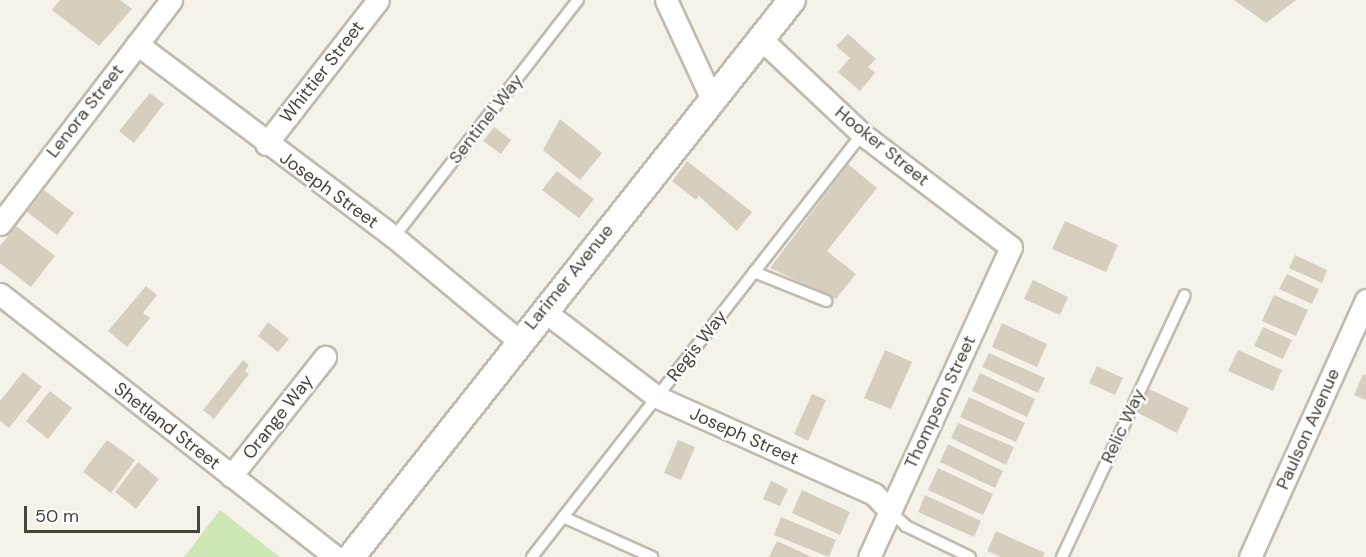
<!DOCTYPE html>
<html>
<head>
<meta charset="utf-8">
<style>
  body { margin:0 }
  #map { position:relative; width:1366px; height:557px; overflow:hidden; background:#f5f2ea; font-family:"DM Sans",sans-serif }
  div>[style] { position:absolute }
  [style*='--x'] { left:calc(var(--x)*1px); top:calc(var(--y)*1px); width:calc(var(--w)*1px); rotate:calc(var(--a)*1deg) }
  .green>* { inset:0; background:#cde8b5 }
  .building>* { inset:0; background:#d6cfc0 }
  .roads { filter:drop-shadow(2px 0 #c0bbad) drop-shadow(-2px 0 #c0bbad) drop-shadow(0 2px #c0bbad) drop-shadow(0 -2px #c0bbad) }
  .service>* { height:10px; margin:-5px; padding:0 5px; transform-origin:5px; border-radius:5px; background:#fff }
  .minor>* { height:21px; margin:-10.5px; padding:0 10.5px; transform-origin:10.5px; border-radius:10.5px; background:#fff }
  .tertiary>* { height:26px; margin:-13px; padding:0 13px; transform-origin:13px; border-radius:13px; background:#fff }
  span { translate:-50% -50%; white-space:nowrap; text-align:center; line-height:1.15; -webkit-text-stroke:4.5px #fff; paint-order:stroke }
  .street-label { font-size:18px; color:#494338 }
  .scale { position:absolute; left:24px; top:506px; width:176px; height:27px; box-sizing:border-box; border:3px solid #494338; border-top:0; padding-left:8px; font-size:18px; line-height:21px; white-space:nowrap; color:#494338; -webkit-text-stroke:4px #fff; paint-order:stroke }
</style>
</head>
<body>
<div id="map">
  <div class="green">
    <div style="clip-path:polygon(220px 510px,280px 557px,184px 557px)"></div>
  </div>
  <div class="building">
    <div style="clip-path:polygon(60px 0,120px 0,132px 9px,99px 46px,52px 10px)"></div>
    <div style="clip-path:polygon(1234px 0,1296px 0,1266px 23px)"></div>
    <div style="clip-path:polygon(848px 34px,876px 59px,868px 67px,875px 73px,860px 91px,838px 72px,850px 58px,836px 46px)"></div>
    <div style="clip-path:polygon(150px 93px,164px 104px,134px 143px,119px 131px)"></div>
    <div style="clip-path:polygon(560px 119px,602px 153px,580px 180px,543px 150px)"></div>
    <div style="clip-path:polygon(494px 127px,511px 140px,501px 154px,483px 141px)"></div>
    <div style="clip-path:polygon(687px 161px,752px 212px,737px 231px,699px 196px,696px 200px,672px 181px)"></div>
    <div style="clip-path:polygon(848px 164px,877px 188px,827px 251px,856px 274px,836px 299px,770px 268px)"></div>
    <div style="clip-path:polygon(557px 171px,594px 199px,579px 218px,542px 190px)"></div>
    <div style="clip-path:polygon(44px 190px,74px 213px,57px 235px,27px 212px)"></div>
    <div style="clip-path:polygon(1065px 221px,1118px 245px,1106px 272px,1052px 249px)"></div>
    <div style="clip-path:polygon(16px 226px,55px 256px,31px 287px,0 263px,0 246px)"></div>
    <div style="clip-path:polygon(1295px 255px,1327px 270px,1322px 283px,1289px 268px)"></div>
    <div style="clip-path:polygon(1287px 274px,1319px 289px,1312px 304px,1279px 289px)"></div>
    <div style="clip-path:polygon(1033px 280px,1068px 297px,1060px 315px,1024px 299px)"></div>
    <div style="clip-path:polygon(146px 286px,157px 295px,143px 313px,150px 318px,127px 347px,108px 331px)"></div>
    <div style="clip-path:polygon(1274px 295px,1308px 310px,1296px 336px,1262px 321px)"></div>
    <div style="clip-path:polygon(268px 322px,289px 339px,278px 352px,258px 336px)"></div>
    <div style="clip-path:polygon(1002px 323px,1047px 344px,1037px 367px,992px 347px)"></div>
    <div style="clip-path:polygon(1263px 327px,1292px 340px,1283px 359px,1254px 346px)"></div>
    <div style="clip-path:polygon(885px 350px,912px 362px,891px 409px,864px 398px)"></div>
    <div style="clip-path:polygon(1238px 350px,1282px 370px,1273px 391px,1228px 371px)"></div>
    <div style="clip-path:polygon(989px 353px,1045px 378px,1038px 393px,982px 367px)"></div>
    <div style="clip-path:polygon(243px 360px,249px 365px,245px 371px,249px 374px,214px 419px,203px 410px)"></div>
    <div style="clip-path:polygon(1097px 366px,1123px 378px,1115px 395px,1089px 383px)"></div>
    <div style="clip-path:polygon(23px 372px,42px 387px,9px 428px,0 421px,0 401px)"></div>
    <div style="clip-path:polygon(980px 373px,1035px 399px,1027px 417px,972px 391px)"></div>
    <div style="clip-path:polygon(1363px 374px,1366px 375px,1366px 400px,1354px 395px)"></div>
    <div style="clip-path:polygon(1149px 389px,1189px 408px,1177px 433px,1138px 413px)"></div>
    <div style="clip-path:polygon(50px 391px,72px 408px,48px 439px,26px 421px)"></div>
    <div style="clip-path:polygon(812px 394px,826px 400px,808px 441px,794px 434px)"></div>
    <div style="clip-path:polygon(969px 397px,1025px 423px,1016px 442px,960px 417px)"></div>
    <div style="clip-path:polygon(958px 423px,1014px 447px,1006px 465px,951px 438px)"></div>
    <div style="clip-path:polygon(107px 440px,135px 460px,111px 493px,83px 472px)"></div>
    <div style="clip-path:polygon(678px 440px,695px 447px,681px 480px,664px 473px)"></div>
    <div style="clip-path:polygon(948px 444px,1003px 471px,995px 488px,940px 462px)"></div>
    <div style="clip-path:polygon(138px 462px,159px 479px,136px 509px,115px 492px)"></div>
    <div style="clip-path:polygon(938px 468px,993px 494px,983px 515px,928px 490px)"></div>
    <div style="clip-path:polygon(771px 481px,788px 489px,780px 506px,763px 499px)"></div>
    <div style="clip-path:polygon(802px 490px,850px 512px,840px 535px,792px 513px)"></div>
    <div style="clip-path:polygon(925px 495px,981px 521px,974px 537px,918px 512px)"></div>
    <div style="clip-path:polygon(781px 517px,836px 540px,829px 557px,774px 535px)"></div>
    <div style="clip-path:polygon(996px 531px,1045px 553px,1043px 557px,1001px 557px,987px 551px)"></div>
    <div style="clip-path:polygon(777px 541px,812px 557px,769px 557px)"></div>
  </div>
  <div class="roads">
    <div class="service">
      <div style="--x:394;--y:237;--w:300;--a:-52.2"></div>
      <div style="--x:754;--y:272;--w:78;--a:21.9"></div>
      <div style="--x:890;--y:511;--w:22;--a:43"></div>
      <div style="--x:906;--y:526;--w:71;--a:25.8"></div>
      <div style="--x:563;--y:517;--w:98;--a:24.2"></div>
      <div style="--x:532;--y:557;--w:536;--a:-52.04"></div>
      <div style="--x:1062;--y:557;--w:289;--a:-64.9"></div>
    </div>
    <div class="minor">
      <div style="--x:666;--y:0;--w:107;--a:65.1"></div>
      <div style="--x:759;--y:37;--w:141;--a:43.3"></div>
      <div style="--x:862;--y:134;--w:187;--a:37.2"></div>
      <div style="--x:1011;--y:247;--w:341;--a:114.6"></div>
      <div style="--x:137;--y:44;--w:321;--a:36.9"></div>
      <div style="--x:394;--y:237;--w:161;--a:39.7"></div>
      <div style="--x:266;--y:144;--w:182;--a:-52.1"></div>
      <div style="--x:0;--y:224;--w:282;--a:-52.6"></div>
      <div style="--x:0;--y:294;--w:426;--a:38.1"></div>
      <div style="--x:544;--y:311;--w:142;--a:37.3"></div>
      <div style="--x:657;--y:397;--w:238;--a:24.1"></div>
      <div style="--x:874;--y:494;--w:23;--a:47"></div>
      <div style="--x:231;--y:476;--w:152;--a:-51.7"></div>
      <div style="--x:1250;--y:557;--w:282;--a:-65.7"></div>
    </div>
    <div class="tertiary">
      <div style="--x:351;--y:557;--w:710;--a:-51.63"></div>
    </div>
  </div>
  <div class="street-label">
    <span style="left:322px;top:72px;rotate:-52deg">Whittier Street</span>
    <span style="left:85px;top:111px;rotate:-52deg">Lenora Street</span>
    <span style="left:486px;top:119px;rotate:-52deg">Sentinel Way</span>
    <span style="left:882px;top:146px;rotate:39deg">Hooker Street</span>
    <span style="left:329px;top:190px;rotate:36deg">Joseph Street</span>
    <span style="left:569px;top:277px;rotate:-51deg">Larimer Avenue</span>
    <span style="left:697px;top:346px;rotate:-52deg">Regis Way</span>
    <span style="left:940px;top:402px;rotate:-65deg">Thompson Street</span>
    <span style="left:278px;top:417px;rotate:-52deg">Orange Way</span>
    <span style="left:167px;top:426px;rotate:38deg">Shetland Street</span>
    <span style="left:1123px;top:426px;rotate:-65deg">Relic Way</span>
    <span style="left:1308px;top:429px;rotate:-66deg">Paulson Avenue</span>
    <span style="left:744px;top:436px;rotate:24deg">Joseph Street</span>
  </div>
  <div class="scale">50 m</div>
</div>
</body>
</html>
